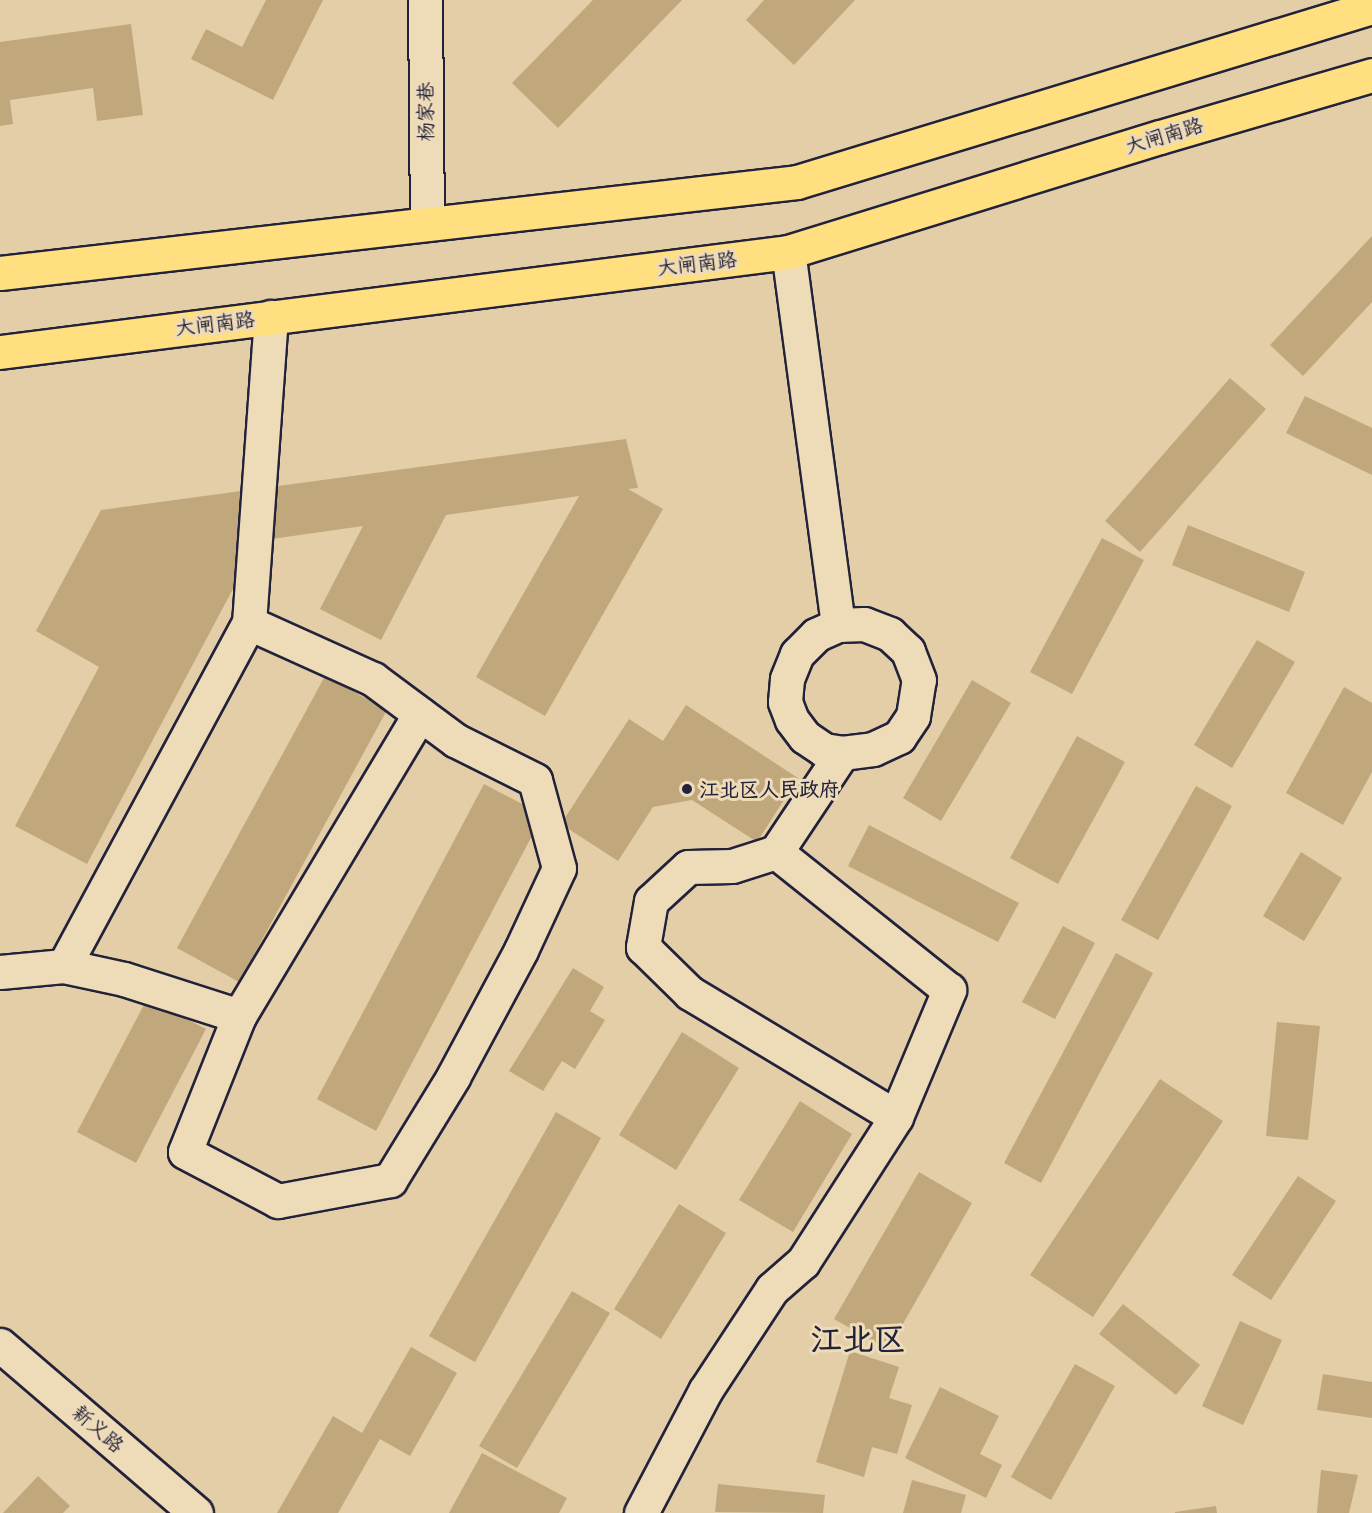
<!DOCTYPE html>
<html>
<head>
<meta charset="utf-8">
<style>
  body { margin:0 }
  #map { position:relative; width:1372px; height:1513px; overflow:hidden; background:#e3cea7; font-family:"Comic Neue","LXGW WenKai TC",sans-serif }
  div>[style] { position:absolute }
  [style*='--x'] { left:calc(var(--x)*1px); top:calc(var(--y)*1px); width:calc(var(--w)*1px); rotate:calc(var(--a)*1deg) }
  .building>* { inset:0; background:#c1a87c }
  .roads { filter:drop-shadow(2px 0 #22223b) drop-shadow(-2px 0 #22223b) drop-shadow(0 2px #22223b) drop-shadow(0 -2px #22223b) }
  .minor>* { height:33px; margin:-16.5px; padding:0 16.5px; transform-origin:16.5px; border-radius:16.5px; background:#eedbb8 }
  .major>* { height:33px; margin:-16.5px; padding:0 16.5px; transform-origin:16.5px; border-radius:16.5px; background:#ffdf80 }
  .dots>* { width:16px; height:16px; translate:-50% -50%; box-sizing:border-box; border:3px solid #eedbb8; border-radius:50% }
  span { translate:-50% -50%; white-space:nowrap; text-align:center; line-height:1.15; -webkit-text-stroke:6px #eedbb8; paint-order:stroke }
  .street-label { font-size:20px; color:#22223b }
  .poi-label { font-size:20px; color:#22223b; font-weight:700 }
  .left { translate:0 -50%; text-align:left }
  .town-label { font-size:32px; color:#22223b; font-weight:700 }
</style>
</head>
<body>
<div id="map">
  <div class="building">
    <div style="clip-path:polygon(266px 0,323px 0,273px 100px,191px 59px,206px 29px,242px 47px)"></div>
    <div style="clip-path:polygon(593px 0,682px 0,558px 128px,512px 83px)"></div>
    <div style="clip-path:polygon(764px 0,855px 0,794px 65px,746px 20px)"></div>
    <div style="clip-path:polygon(131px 24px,143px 115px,97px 121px,93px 88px,10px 100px,13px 124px,0 126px,0 42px)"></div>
    <div style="clip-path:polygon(1372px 236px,1372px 302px,1303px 376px,1270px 345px)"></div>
    <div style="clip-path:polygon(1230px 378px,1266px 409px,1140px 552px,1105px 521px)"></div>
    <div style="clip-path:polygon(1305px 396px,1372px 428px,1372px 475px,1286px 433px)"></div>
    <div style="clip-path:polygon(626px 439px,638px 488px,628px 489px,663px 509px,545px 716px,476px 677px,579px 496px,446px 515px,381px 640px,320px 609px,363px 526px,236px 544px,252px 553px,87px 864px,15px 826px,99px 667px,36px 631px,101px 510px)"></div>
    <div style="clip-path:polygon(1188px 525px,1305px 572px,1289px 612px,1172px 565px)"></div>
    <div style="clip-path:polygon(1102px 538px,1144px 560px,1072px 694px,1030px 672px)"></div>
    <div style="clip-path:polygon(1257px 640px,1295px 662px,1232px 768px,1194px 745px)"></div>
    <div style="clip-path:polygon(325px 676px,387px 710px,239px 982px,177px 948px)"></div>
    <div style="clip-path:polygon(972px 680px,1011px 703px,941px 821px,903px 798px)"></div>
    <div style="clip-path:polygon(1344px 687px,1372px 703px,1372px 772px,1343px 825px,1286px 793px)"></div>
    <div style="clip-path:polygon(686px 705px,798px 778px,757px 842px,692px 800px,653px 807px,618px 861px,561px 824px,629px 719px,663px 741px)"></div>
    <div style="clip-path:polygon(1077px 736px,1125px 762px,1058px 884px,1010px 858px)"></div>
    <div style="clip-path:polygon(484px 784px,543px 815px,376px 1131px,317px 1099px)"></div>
    <div style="clip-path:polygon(1196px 786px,1232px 806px,1158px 940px,1121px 920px)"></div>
    <div style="clip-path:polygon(869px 825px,1019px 903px,998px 942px,848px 866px)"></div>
    <div style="clip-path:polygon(1301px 852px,1342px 878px,1304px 941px,1263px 916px)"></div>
    <div style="clip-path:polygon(1063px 926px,1095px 943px,1055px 1019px,1022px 1002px)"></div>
    <div style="clip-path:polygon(1116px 953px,1153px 973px,1041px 1183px,1004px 1163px)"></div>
    <div style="clip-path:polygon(573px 968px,604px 987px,590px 1011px,605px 1020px,575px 1069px,562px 1061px,543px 1091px,509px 1071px)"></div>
    <div style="clip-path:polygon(147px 999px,206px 1029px,136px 1163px,77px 1132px)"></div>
    <div style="clip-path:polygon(1277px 1022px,1320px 1026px,1308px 1140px,1266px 1136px)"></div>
    <div style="clip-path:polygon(682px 1032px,739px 1068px,676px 1170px,619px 1135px)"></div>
    <div style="clip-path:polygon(1160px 1079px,1223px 1121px,1093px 1317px,1030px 1275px)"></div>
    <div style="clip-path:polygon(800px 1101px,852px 1134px,793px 1232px,739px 1200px)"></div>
    <div style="clip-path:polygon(556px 1112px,601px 1138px,475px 1362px,429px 1336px)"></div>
    <div style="clip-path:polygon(919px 1172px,972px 1203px,888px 1350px,834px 1319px)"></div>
    <div style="clip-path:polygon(1298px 1176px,1336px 1201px,1271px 1300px,1232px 1275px)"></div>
    <div style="clip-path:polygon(679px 1204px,726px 1233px,661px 1339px,614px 1309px)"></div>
    <div style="clip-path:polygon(572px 1291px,610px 1313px,517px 1468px,479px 1446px)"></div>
    <div style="clip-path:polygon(1123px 1304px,1200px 1365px,1176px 1395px,1099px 1334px)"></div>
    <div style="clip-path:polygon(1240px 1321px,1282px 1340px,1243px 1425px,1202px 1406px)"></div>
    <div style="clip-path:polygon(411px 1347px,457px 1373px,410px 1456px,380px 1439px,338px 1513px,277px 1513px,333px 1416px,362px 1433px)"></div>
    <div style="clip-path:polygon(850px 1351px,899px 1367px,889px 1398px,912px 1405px,897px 1454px,872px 1447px,864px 1477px,816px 1462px)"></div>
    <div style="clip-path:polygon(1075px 1364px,1115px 1386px,1051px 1500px,1011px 1477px)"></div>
    <div style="clip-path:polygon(1323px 1374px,1372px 1382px,1372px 1418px,1317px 1410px)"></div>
    <div style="clip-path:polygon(940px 1387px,999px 1416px,980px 1454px,1002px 1465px,986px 1498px,905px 1458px)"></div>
    <div style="clip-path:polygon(482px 1453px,567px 1498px,559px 1513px,449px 1513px)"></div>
    <div style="clip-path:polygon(1321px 1470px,1358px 1475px,1349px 1513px,1317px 1513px)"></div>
    <div style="clip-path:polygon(38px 1476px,70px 1506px,63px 1513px,3px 1513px)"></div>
    <div style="clip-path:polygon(912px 1480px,966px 1495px,961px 1513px,903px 1513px)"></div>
    <div style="clip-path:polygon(718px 1484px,825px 1495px,823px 1513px,715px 1512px)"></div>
    <div style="clip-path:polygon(1216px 1506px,1217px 1513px,1175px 1513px,1175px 1512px)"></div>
  </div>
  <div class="roads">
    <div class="minor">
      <div style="--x:425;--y:0;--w:224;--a:89.5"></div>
      <div style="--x:838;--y:625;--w:24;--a:156"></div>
      <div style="--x:816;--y:635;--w:27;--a:135"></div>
      <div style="--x:797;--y:654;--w:27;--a:112"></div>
      <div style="--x:787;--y:679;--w:23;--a:95"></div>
      <div style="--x:785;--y:702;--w:19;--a:69"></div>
      <div style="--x:792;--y:720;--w:21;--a:53"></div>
      <div style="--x:805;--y:737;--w:23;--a:34"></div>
      <div style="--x:824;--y:750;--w:18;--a:9"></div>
      <div style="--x:776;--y:852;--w:46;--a:162.3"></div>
      <div style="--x:732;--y:866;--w:44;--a:178.7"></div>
      <div style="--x:688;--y:867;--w:50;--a:137.4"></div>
      <div style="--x:651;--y:901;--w:47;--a:99.9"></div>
      <div style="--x:643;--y:947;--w:66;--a:44.4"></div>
      <div style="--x:690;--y:993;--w:240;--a:31"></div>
      <div style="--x:64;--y:966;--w:61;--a:12.2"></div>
      <div style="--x:124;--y:979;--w:121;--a:17.8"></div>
      <div style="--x:239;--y:1016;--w:146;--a:111.7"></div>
      <div style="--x:185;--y:1152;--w:105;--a:27.8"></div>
      <div style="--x:278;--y:1201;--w:114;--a:-10.6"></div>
      <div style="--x:390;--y:1180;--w:121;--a:-58.5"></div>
      <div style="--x:453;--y:1077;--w:144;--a:-61.8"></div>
      <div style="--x:521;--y:950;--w:90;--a:-65.1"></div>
      <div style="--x:559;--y:868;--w:91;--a:-105.3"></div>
      <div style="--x:535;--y:780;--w:89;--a:-153.4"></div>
      <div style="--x:455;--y:740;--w:102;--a:-143.4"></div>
      <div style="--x:373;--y:679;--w:136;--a:-155.7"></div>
      <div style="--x:0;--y:972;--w:64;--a:-5.4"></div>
      <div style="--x:64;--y:966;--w:390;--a:-61.7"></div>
      <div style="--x:249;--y:623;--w:307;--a:-85.9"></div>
      <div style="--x:239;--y:1016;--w:352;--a:-59.1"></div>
      <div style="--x:0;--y:1345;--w:258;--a:40.6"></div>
      <div style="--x:641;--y:1513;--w:138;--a:-62.3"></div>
      <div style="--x:705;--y:1391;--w:122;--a:-56.7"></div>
      <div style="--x:772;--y:1289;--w:41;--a:-41.1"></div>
      <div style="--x:803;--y:1262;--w:172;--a:-57.3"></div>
      <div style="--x:896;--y:1117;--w:138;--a:-67.3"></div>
      <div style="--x:949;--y:990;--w:221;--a:-141.4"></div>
      <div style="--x:776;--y:852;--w:119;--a:-56.3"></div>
      <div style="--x:842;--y:753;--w:31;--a:-7"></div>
      <div style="--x:873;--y:749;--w:29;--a:-25"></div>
      <div style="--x:899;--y:737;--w:25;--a:-56"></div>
      <div style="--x:913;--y:716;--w:36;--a:-81"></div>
      <div style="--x:919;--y:680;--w:31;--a:-111"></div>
      <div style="--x:908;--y:651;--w:25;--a:-137"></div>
      <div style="--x:890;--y:634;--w:28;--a:-159"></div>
      <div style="--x:864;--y:624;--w:26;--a:178"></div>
      <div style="--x:838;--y:625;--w:376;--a:-97.6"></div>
    </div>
    <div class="major">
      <div style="--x:0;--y:273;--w:802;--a:-6.51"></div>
      <div style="--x:797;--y:182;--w:601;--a:-16.93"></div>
      <div style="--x:0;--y:352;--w:794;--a:-7.23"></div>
      <div style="--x:788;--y:252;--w:389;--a:-17.2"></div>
      <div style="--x:1160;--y:137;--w:221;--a:-16.3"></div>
    </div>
  </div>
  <div class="dots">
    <div style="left:687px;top:789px;background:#22223b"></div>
  </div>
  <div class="street-label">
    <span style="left:426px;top:112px;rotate:-90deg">杨家巷</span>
    <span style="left:1164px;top:136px;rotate:-17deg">大闸南路</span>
    <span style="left:697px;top:264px;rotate:-7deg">大闸南路</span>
    <span style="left:215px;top:324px;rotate:-7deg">大闸南路</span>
    <span style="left:98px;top:1429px;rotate:41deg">新义路</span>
  </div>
  <div class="poi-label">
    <span class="left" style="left:699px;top:789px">江北区人民政府</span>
  </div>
  <div class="town-label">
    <span style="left:858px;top:1340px">江北区</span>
  </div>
</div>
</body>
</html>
